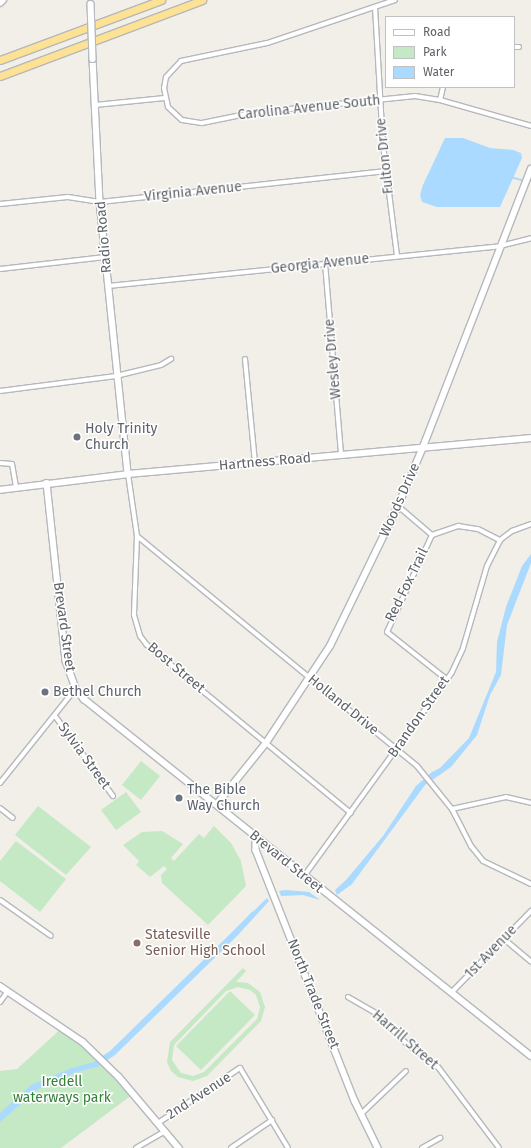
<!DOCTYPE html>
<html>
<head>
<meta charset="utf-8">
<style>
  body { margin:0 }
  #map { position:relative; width:531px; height:1148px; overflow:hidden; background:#f1efe8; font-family:"Fira Sans",sans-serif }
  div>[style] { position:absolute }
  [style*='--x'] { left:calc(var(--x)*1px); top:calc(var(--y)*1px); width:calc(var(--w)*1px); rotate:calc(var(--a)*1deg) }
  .green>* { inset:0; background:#c5e8c5 }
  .water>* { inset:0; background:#aadaff }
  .stream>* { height:1.5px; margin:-0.75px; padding:0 0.75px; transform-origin:0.75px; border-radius:0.75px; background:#aadaff }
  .roads { filter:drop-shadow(1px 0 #b5b8bc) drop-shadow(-1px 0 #b5b8bc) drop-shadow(0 1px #b5b8bc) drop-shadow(0 -1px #b5b8bc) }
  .street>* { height:4px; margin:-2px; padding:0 2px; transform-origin:2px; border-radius:2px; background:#fff }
  .secondary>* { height:5.5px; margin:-2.75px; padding:0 2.75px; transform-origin:2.75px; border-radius:2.75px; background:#fff }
  .highway>* { height:7px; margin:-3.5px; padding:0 3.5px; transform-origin:3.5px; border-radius:3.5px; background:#fde293 }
  .bridges { filter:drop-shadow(1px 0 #b6babf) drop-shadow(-1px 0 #b6babf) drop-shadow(0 1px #b6babf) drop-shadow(0 -1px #b6babf) }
  .secondary-bridge>* { height:5.5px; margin:-2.75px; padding:0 2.75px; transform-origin:2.75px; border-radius:2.75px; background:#fff }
  .dots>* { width:11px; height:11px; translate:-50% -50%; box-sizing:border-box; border:2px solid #fff; border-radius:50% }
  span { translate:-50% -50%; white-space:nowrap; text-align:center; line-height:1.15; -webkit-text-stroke:3px #fff; paint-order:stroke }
  .street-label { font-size:14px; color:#5f6368 }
  .worship-label { font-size:14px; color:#5b616d }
  .left { translate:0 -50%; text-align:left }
  .education-label { font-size:14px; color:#785e54 }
  .park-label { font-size:14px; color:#348238 }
  .legend { position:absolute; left:385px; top:16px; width:130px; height:72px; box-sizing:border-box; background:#fff; border:1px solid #bfc1c3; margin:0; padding:5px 7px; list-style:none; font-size:12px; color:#5f6368 }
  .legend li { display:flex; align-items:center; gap:8px; height:20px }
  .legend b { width:20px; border:1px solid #bfc1c3 }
</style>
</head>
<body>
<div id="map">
  <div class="green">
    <div style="clip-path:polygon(141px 761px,160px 776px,141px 800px,122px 785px)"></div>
    <div style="clip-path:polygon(126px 792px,141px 812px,116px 830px,101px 810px)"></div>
    <div style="clip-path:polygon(38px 806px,91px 847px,66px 875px,15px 835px)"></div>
    <div style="clip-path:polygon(214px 826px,231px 843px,241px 861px,246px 886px,208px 925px,162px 883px,161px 875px,167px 869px,164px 866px,150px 877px,136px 865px,139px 861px,123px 845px,142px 832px,162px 831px,183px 844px,171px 858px,174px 861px,199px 834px,204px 838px)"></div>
    <div style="clip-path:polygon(16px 841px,66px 879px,40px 912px,0 881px,0 861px)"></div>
    <div style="clip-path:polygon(evenodd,243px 968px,246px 971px,236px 982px,248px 983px,260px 992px,265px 1007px,261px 1021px,207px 1076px,193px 1081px,178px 1077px,171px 1071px,167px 1062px,170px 1042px,243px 968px,238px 987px,250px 990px,256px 995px,260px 1007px,257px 1019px,204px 1072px,193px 1076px,181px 1073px,172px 1060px,174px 1045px,226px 991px,238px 987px)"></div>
    <div style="clip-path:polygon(230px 991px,255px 1015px,201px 1070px,176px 1046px)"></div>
    <div style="clip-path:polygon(63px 1027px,133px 1094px,61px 1148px,0 1148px,0 1071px,17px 1069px)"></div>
  </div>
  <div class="water">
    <div style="clip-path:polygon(445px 138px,463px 138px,490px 148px,513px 150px,521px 153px,522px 158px,500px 207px,437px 207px,422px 202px,420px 195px,423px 185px)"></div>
    <div style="clip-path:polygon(531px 554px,531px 563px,507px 625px,501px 675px,490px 695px,477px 735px,451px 767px,425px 785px,352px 884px,337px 895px,335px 890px,346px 880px,383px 836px,416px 786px,432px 772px,440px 768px,469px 738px,496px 672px,497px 642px,506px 607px,522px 566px)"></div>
    <div style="clip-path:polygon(285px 890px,309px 892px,320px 900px,303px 895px,281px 896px,279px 891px)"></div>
    <div style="clip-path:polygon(267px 898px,269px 901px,238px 935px,115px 1055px,97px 1067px,76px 1072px,38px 1089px,0 1122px,0 1113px,31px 1085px,72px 1068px,94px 1062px,110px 1051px)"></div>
  </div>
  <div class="stream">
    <div style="--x:511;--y:177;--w:15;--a:16"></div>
    <div style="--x:233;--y:933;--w:28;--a:-46"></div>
  </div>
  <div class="roads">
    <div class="street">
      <div style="--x:395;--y:0;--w:135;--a:161.4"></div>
      <div style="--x:267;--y:43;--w:88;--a:168.2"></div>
      <div style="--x:181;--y:61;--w:22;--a:133"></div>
      <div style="--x:166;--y:77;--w:11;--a:100"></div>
      <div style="--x:164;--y:88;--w:19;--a:78"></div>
      <div style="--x:168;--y:107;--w:19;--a:43"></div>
      <div style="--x:182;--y:120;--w:20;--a:9"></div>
      <div style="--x:202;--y:123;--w:50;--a:-11.5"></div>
      <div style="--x:251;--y:113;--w:165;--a:-5.9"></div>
      <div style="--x:415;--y:96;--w:25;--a:9"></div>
      <div style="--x:440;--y:100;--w:95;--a:15.9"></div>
      <div style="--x:375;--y:7;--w:138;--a:86.7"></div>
      <div style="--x:383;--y:145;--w:112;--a:82.8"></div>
      <div style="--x:514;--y:47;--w:5;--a:0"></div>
      <div style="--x:440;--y:100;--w:13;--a:-77"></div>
      <div style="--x:95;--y:105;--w:70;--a:-5.7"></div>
      <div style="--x:0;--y:204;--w:68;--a:-5.9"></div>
      <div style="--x:68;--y:197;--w:32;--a:9"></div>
      <div style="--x:100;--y:202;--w:288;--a:-6.2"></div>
      <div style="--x:325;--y:263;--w:193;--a:85.2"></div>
      <div style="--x:0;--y:269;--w:106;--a:-6.5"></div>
      <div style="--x:108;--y:286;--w:394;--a:-5.8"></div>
      <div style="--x:500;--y:246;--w:32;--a:-14"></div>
      <div style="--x:245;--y:359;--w:104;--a:84.5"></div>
      <div style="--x:0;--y:391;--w:117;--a:-7.4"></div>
      <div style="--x:116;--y:376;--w:46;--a:-13.7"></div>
      <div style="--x:161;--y:365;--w:12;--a:-31"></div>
      <div style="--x:0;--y:463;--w:12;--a:5"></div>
      <div style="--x:12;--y:464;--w:23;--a:80"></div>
      <div style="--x:128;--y:474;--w:63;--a:81.7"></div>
      <div style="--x:137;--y:536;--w:79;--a:92.2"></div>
      <div style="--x:134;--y:615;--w:22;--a:74"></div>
      <div style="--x:140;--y:636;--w:11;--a:52"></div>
      <div style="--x:147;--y:645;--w:264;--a:39.5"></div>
      <div style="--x:398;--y:506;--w:45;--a:40.5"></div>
      <div style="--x:432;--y:535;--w:28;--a:-19"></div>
      <div style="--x:458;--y:526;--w:20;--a:9"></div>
      <div style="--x:478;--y:529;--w:25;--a:27"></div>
      <div style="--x:500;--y:540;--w:15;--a:-37"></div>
      <div style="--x:512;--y:531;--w:20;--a:-20"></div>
      <div style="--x:432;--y:535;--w:107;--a:114.9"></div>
      <div style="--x:387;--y:632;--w:75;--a:38.5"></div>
      <div style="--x:137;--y:536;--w:362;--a:39.4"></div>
      <div style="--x:417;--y:766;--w:55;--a:50.9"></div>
      <div style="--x:452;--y:809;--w:42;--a:62.8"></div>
      <div style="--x:471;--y:846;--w:19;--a:51"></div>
      <div style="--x:483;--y:861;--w:53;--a:25.6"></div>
      <div style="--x:55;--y:716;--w:99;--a:54.1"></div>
      <div style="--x:0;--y:783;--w:122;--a:-51.3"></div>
      <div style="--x:0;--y:808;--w:16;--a:38"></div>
      <div style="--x:452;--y:809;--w:55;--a:-12.5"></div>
      <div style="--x:506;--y:797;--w:26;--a:13"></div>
      <div style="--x:304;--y:876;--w:252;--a:-54"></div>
      <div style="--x:452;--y:672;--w:26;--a:-65"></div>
      <div style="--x:463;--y:648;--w:85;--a:-73.7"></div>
      <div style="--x:487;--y:566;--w:29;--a:-63"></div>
      <div style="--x:0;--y:900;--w:62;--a:35.2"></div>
      <div style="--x:504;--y:939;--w:35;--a:40"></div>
      <div style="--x:451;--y:993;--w:115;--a:-45.7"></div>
      <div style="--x:348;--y:997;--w:30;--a:30"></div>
      <div style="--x:374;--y:1012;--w:45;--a:44.1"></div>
      <div style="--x:406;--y:1043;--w:40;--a:37"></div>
      <div style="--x:438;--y:1067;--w:101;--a:53"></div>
      <div style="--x:0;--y:1002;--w:14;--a:-54"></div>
      <div style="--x:361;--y:1114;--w:62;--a:-43.7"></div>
      <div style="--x:158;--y:1123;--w:99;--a:-33.9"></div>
      <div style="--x:240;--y:1068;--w:93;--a:59"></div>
      <div style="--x:136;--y:1148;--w:34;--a:-30"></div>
      <div style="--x:231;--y:1148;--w:50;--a:-34.3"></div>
      <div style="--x:422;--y:1148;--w:21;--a:-29"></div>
    </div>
    <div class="secondary">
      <div style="--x:0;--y:3;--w:4;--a:-45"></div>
      <div style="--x:93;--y:59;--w:143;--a:87.2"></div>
      <div style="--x:100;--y:202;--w:273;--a:84.1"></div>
      <div style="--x:47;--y:483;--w:179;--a:83.9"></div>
      <div style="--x:66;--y:661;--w:29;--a:70"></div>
      <div style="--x:76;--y:688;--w:14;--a:54"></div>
      <div style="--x:84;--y:699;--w:572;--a:38.61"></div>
      <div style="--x:0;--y:490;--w:129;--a:-7.1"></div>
      <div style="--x:128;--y:474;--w:405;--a:-5.1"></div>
      <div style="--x:217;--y:804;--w:78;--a:-51.2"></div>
      <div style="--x:266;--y:743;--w:116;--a:-56.6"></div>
      <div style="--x:330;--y:646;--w:156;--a:-64.1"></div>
      <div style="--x:398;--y:506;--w:64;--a:-67"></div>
      <div style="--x:423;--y:447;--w:298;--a:-68.8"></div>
      <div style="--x:256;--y:838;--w:12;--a:90"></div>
      <div style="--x:256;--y:850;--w:270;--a:68.5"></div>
      <div style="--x:355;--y:1101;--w:52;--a:63.9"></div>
      <div style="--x:0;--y:986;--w:100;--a:34"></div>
      <div style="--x:83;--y:1042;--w:50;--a:44.2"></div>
      <div style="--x:119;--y:1077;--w:93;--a:49.8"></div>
    </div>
    <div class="highway">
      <div style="--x:0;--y:60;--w:172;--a:-20.4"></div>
      <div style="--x:0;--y:76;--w:216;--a:-20.6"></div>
    </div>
  </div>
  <div class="bridges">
    <div class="secondary-bridge">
      <div style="--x:91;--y:4;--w:55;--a:87.9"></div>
    </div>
  </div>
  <div class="dots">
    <div style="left:77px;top:437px;background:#6b7280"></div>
    <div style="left:45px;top:692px;background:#6b7280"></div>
    <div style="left:179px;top:798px;background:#6b7280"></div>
    <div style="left:137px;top:943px;background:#8d6e63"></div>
  </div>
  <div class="street-label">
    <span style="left:309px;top:108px;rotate:-6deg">Carolina Avenue South</span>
    <span style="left:385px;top:156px;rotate:-96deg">Fulton Drive</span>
    <span style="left:193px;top:192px;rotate:-6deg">Virginia Avenue</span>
    <span style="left:104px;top:237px;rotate:-95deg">Radio Road</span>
    <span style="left:320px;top:264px;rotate:-6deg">Georgia Avenue</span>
    <span style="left:333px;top:359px;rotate:-95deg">Wesley Drive</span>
    <span style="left:265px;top:462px;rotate:-5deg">Hartness Road</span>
    <span style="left:400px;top:500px;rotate:-66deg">Woods Drive</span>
    <span style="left:407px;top:585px;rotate:-64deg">Red Fox Trail</span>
    <span style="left:64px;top:627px;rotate:82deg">Brevard Street</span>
    <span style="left:176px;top:668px;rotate:40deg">Bost Street</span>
    <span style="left:343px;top:705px;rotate:39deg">Holland Drive</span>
    <span style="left:419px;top:717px;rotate:-55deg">Brandon Street</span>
    <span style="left:84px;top:756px;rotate:54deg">Sylvia Street</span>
    <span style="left:286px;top:862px;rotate:39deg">Brevard Street</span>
    <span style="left:491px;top:952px;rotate:-46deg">1st Avenue</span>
    <span style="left:313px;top:994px;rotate:68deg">North Trade Street</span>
    <span style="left:405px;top:1040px;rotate:41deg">Harrill Street</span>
    <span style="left:199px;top:1096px;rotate:-33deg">2nd Avenue</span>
  </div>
  <div class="worship-label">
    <span class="left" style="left:85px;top:437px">Holy Trinity<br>Church</span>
    <span class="left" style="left:53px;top:692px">Bethel Church</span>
    <span class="left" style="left:187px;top:798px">The Bible<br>Way Church</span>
  </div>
  <div class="education-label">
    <span class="left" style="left:145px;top:943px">Statesville<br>Senior High School</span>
  </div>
  <div class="park-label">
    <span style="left:62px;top:1090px">Iredell<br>waterways park</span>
  </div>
  <ul class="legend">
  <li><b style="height:5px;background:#fff"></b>Road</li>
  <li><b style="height:11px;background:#c5e8c5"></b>Park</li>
  <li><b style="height:11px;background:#aadaff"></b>Water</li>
  </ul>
</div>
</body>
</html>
